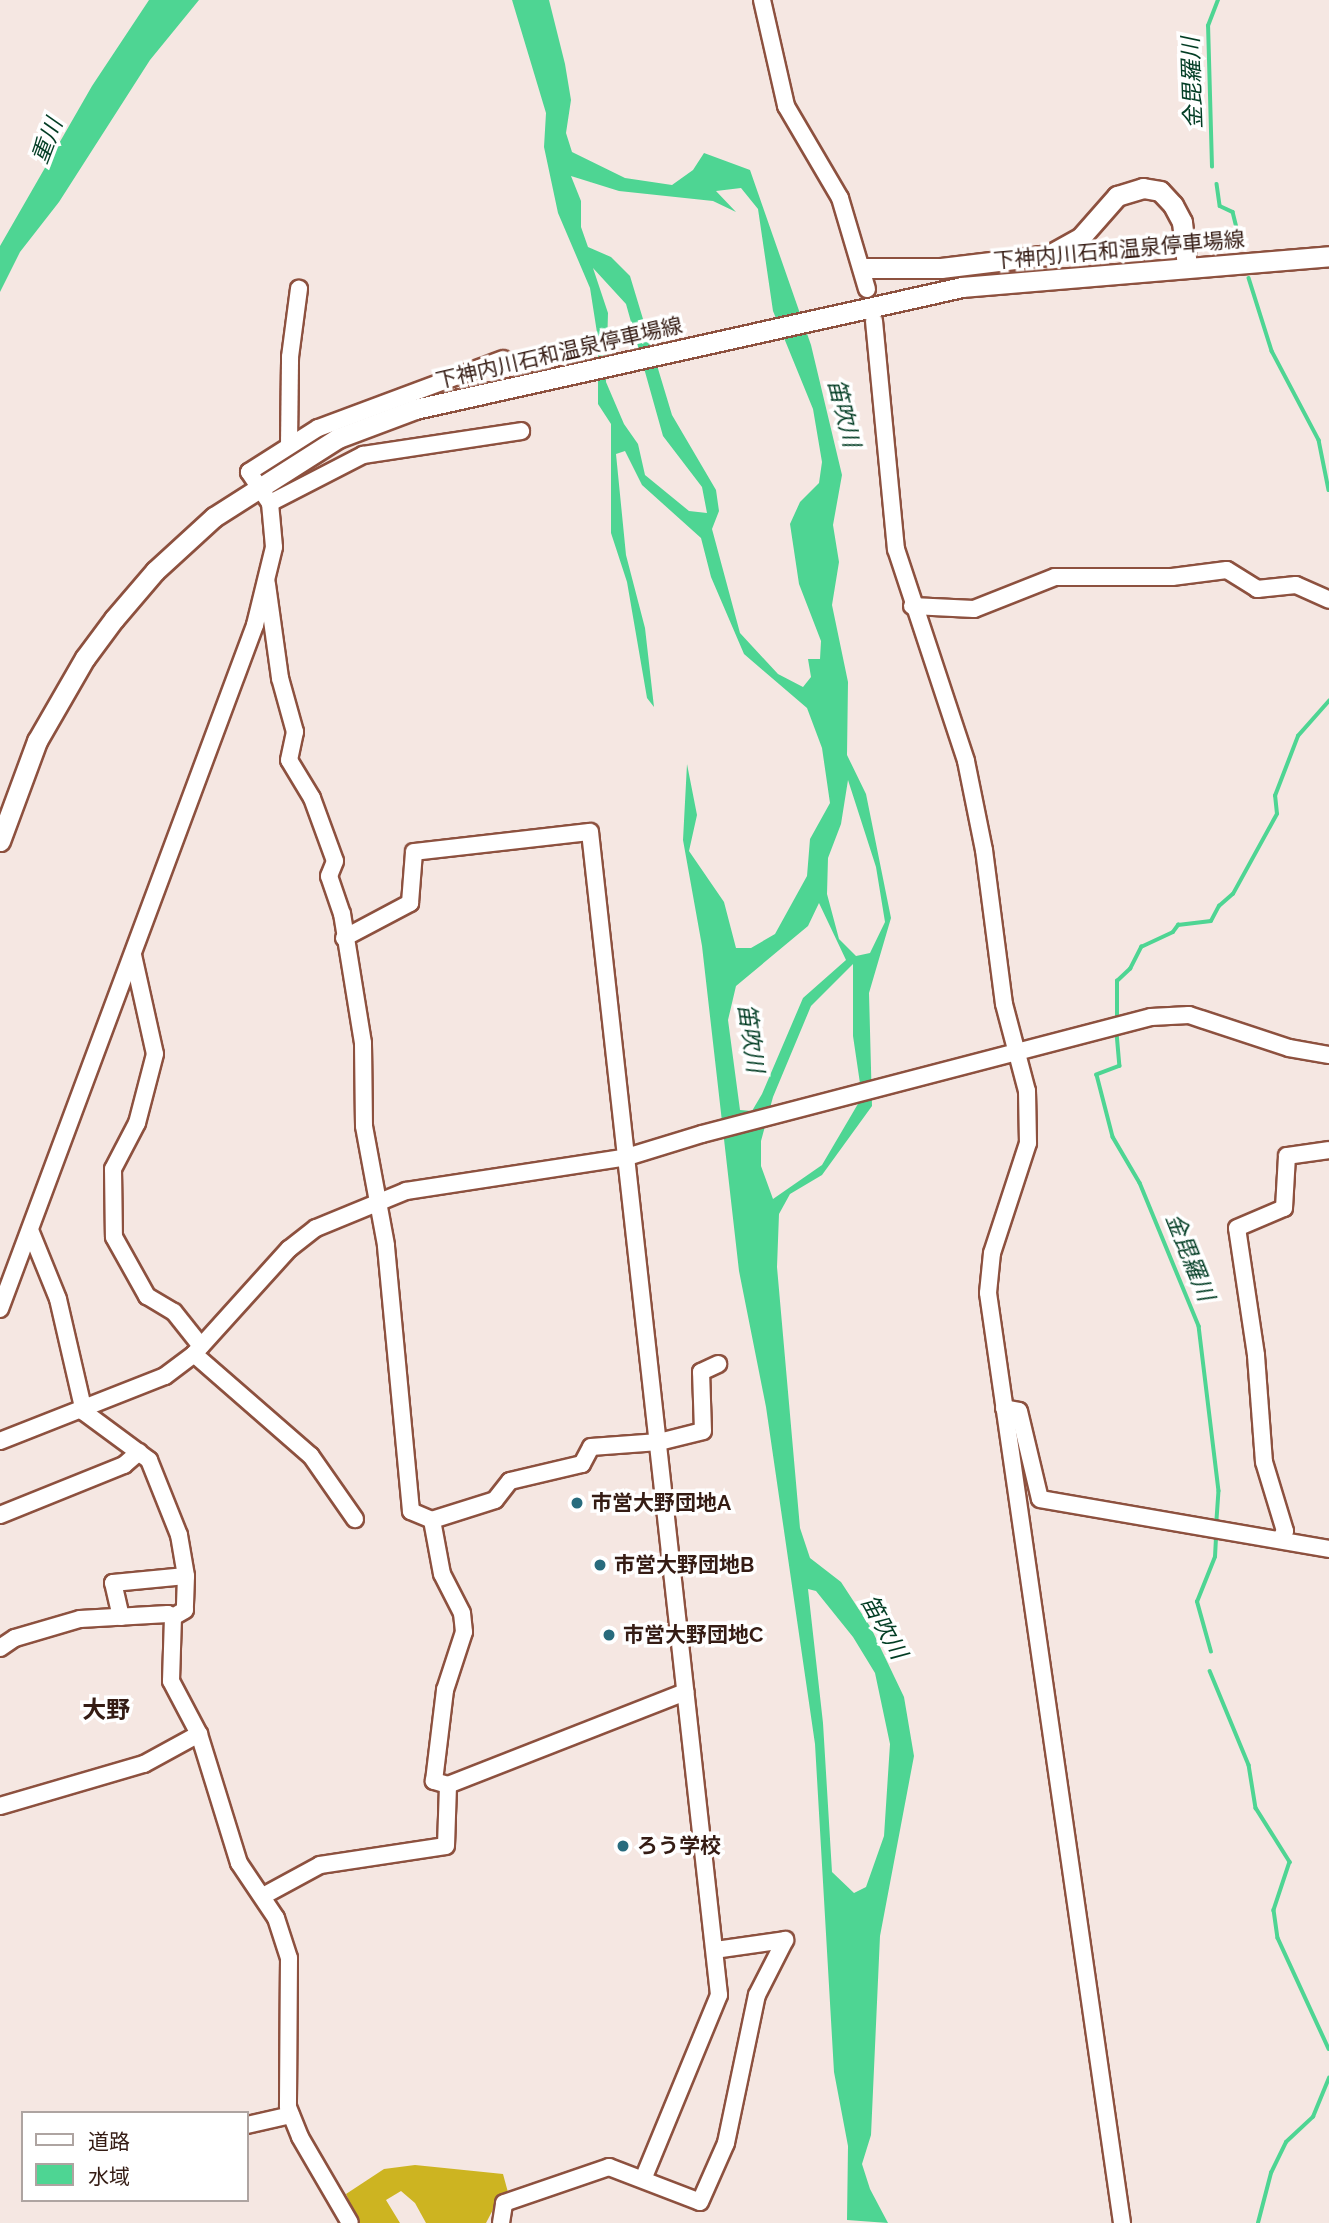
<!DOCTYPE html>
<html>
<head>
<meta charset="utf-8">
<style>
  body { margin:0 }
  #map { position:relative; width:1329px; height:2223px; overflow:hidden; background:#f5e7e2; font-family:Raleway,"Noto Sans JP",sans-serif }
  div>[style] { position:absolute }
  [style*='--x'] { left:calc(var(--x)*1px); top:calc(var(--y)*1px); width:calc(var(--w)*1px); rotate:calc(var(--a)*1deg) }
  .forest>* { inset:0; background:#cdb421 }
  .water>* { inset:0; background:#4ed593 }
  .stream>* { height:3.5px; margin:-1.75px; padding:0 1.75px; transform-origin:1.75px; border-radius:1.75px; background:#4ed593 }
  .roads { filter:drop-shadow(2px 0 #8d513f) drop-shadow(-2px 0 #8d513f) drop-shadow(0 2px #8d513f) drop-shadow(0 -2px #8d513f) }
  .minor>* { height:16px; margin:-8px; padding:0 8px; transform-origin:8px; border-radius:8px; background:#fff }
  .major>* { height:19px; margin:-9.5px; padding:0 9.5px; transform-origin:9.5px; border-radius:9.5px; background:#fff }
  .dots>* { width:19px; height:19px; translate:-50% -50%; box-sizing:border-box; border:4px solid #fff; border-radius:50% }
  span { translate:-50% -50%; white-space:nowrap; text-align:center; line-height:1.15; -webkit-text-stroke:7px #fff; paint-order:stroke }
  .street-label { font-size:21px; color:#351c14 }
  .poi-label { font-size:21px; color:#351c14; font-weight:700 }
  .left { translate:0 -50%; text-align:left }
  .water-label { font-size:23px; color:#023d24; font-style:italic }
  .quarter-label { font-size:24px; color:#351c14; font-weight:700 }
  .legend { position:absolute; left:21px; top:2111px; width:228px; height:91px; box-sizing:border-box; background:#fff; border:2px solid #aea4a1; margin:0; padding:9px 12px; list-style:none; font-size:21px; color:#351c14 }
  .legend li { display:flex; align-items:center; gap:14px; height:35px }
  .legend b { width:35px; border:2px solid #aea4a1 }
</style>
</head>
<body>
<div id="map">
  <div class="forest">
    <div style="clip-path:polygon(415px 2165px,503px 2174px,509px 2196px,498px 2200px,486px 2223px,426px 2223px,415px 2203px,401px 2191px,386px 2200px,400px 2223px,359px 2223px,346px 2194px,384px 2169px)"></div>
  </div>
  <div class="water">
    <div style="clip-path:polygon(149px 0,199px 0,150px 60px,59px 202px,20px 252px,0 292px,0 246px,92px 86px)"></div>
    <div style="clip-path:polygon(evenodd,512px 0,549px 0,565px 64px,571px 100px,566px 133px,572px 152px,625px 178px,672px 185px,693px 170px,704px 153px,750px 170px,811px 345px,842px 475px,833px 525px,839px 562px,832px 605px,848px 682px,847px 755px,866px 794px,891px 918px,869px 993px,872px 1106px,822px 1175px,790px 1194px,779px 1214px,777px 1267px,800px 1528px,810px 1558px,841px 1582px,871px 1628px,904px 1697px,914px 1756px,880px 1936px,871px 2135px,862px 2164px,870px 2189px,888px 2223px,847px 2220px,848px 2146px,834px 2072px,815px 1744px,766px 1407px,739px 1271px,702px 946px,683px 840px,687px 764px,697px 815px,689px 851px,724px 902px,736px 948px,751px 948px,775px 934px,807px 876px,810px 839px,830px 803px,822px 748px,807px 708px,744px 654px,711px 577px,701px 538px,642px 485px,625px 451px,616px 454px,626px 555px,645px 628px,654px 707px,647px 698px,627px 582px,611px 533px,611px 424px,598px 404px,598px 339px,590px 288px,558px 213px,544px 147px,546px 113px,512px 0,571px 176px,619px 191px,713px 201px,736px 212px,716px 191px,741px 188px,758px 209px,773px 311px,813px 409px,822px 462px,819px 483px,800px 502px,790px 524px,799px 584px,821px 641px,820px 659px,808px 659px,811px 677px,803px 687px,778px 674px,740px 633px,712px 529px,719px 511px,716px 490px,672px 415px,630px 276px,611px 257px,588px 247px,581px 227px,581px 201px,571px 176px,512px 0,593px 268px,626px 304px,663px 436px,702px 487px,707px 513px,689px 511px,645px 475px,638px 444px,624px 424px,606px 382px,608px 313px,593px 268px,512px 0,848px 780px,876px 867px,885px 922px,870px 953px,856px 956px,839px 939px,827px 894px,828px 858px,841px 824px,848px 780px,512px 0,819px 903px,846px 960px,803px 998px,762px 1094px,752px 1111px,740px 1110px,728px 1020px,736px 986px,808px 926px,819px 903px,512px 0,853px 964px,853px 1036px,862px 1097px,822px 1165px,773px 1199px,761px 1166px,761px 1141px,773px 1097px,811px 1006px,853px 964px,512px 0,808px 1589px,816px 1591px,853px 1637px,875px 1673px,890px 1744px,884px 1836px,866px 1887px,854px 1893px,832px 1872px,823px 1723px,808px 1589px)"></div>
  </div>
  <div class="stream">
    <div style="--x:1212;--y:167;--w:141;--a:-91.6"></div>
    <div style="--x:1208;--y:26;--w:28;--a:-69"></div>
    <div style="--x:1217;--y:184;--w:22;--a:82"></div>
    <div style="--x:1220;--y:206;--w:14;--a:25"></div>
    <div style="--x:1233;--y:212;--w:30;--a:76"></div>
    <div style="--x:1249;--y:278;--w:77;--a:72.5"></div>
    <div style="--x:1272;--y:351;--w:101;--a:62.2"></div>
    <div style="--x:1319;--y:440;--w:51;--a:78.7"></div>
    <div style="--x:1117;--y:1017;--w:36;--a:-90"></div>
    <div style="--x:1117;--y:981;--w:18;--a:-43"></div>
    <div style="--x:1130;--y:969;--w:25;--a:-63"></div>
    <div style="--x:1141;--y:947;--w:35;--a:-25"></div>
    <div style="--x:1173;--y:932;--w:9;--a:-54"></div>
    <div style="--x:1178;--y:925;--w:33;--a:-7"></div>
    <div style="--x:1211;--y:921;--w:17;--a:-62"></div>
    <div style="--x:1219;--y:906;--w:18;--a:-41"></div>
    <div style="--x:1233;--y:894;--w:91;--a:-61.2"></div>
    <div style="--x:1277;--y:814;--w:18;--a:-96"></div>
    <div style="--x:1275;--y:796;--w:64;--a:-69"></div>
    <div style="--x:1298;--y:736;--w:47;--a:-48.5"></div>
    <div style="--x:1117;--y:1033;--w:33;--a:85"></div>
    <div style="--x:1120;--y:1066;--w:25;--a:159"></div>
    <div style="--x:1097;--y:1075;--w:64;--a:75.5"></div>
    <div style="--x:1113;--y:1137;--w:53;--a:59.6"></div>
    <div style="--x:1140;--y:1183;--w:155;--a:67.6"></div>
    <div style="--x:1199;--y:1326;--w:166;--a:83.1"></div>
    <div style="--x:1219;--y:1491;--w:29;--a:94"></div>
    <div style="--x:1211;--y:1652;--w:52;--a:-105.6"></div>
    <div style="--x:1197;--y:1602;--w:48;--a:-68.2"></div>
    <div style="--x:1215;--y:1557;--w:17;--a:-87"></div>
    <div style="--x:1210;--y:1671;--w:102;--a:67.5"></div>
    <div style="--x:1249;--y:1765;--w:44;--a:80.8"></div>
    <div style="--x:1256;--y:1808;--w:64;--a:57.8"></div>
    <div style="--x:1290;--y:1862;--w:51;--a:108.4"></div>
    <div style="--x:1274;--y:1910;--w:28;--a:82"></div>
    <div style="--x:1278;--y:1938;--w:122;--a:65.3"></div>
    <div style="--x:1258;--y:2223;--w:52;--a:-75.4"></div>
    <div style="--x:1271;--y:2173;--w:34;--a:-64"></div>
    <div style="--x:1286;--y:2142;--w:37;--a:-43"></div>
    <div style="--x:1313;--y:2117;--w:42;--a:-67.7"></div>
  </div>
  <div class="roads">
    <div class="minor">
      <div style="--x:762;--y:0;--w:109;--a:77.2"></div>
      <div style="--x:786;--y:106;--w:107;--a:59.6"></div>
      <div style="--x:840;--y:198;--w:95;--a:73.5"></div>
      <div style="--x:874;--y:321;--w:229;--a:84.5"></div>
      <div style="--x:896;--y:549;--w:223;--a:71.7"></div>
      <div style="--x:966;--y:761;--w:91;--a:78.6"></div>
      <div style="--x:984;--y:850;--w:155;--a:82.6"></div>
      <div style="--x:1004;--y:1004;--w:90;--a:75.2"></div>
      <div style="--x:1027;--y:1091;--w:52;--a:88.9"></div>
      <div style="--x:1028;--y:1143;--w:116;--a:108.1"></div>
      <div style="--x:992;--y:1253;--w:40;--a:95.7"></div>
      <div style="--x:988;--y:1293;--w:940;--a:81.8"></div>
      <div style="--x:503;--y:359;--w:197;--a:159.5"></div>
      <div style="--x:318;--y:428;--w:82;--a:147.5"></div>
      <div style="--x:249;--y:472;--w:37;--a:56"></div>
      <div style="--x:270;--y:503;--w:105;--a:-27.3"></div>
      <div style="--x:363;--y:455;--w:160;--a:-8.6"></div>
      <div style="--x:289;--y:444;--w:87;--a:-89.3"></div>
      <div style="--x:290;--y:357;--w:69;--a:-82.5"></div>
      <div style="--x:912;--y:606;--w:62;--a:2.8"></div>
      <div style="--x:974;--y:609;--w:87;--a:-21.6"></div>
      <div style="--x:1055;--y:577;--w:117;--a:0"></div>
      <div style="--x:1172;--y:577;--w:55;--a:-7.3"></div>
      <div style="--x:1227;--y:570;--w:36;--a:32"></div>
      <div style="--x:1257;--y:589;--w:39;--a:-6"></div>
      <div style="--x:1296;--y:585;--w:36;--a:24"></div>
      <div style="--x:344;--y:938;--w:75;--a:-27.9"></div>
      <div style="--x:410;--y:903;--w:51;--a:-85.5"></div>
      <div style="--x:414;--y:852;--w:177;--a:-6.5"></div>
      <div style="--x:590;--y:832;--w:1170;--a:83.67"></div>
      <div style="--x:719;--y:1995;--w:197;--a:112.4"></div>
      <div style="--x:133;--y:955;--w:101;--a:77.5"></div>
      <div style="--x:155;--y:1054;--w:71;--a:104.6"></div>
      <div style="--x:137;--y:1123;--w:52;--a:117.6"></div>
      <div style="--x:113;--y:1169;--w:68;--a:89.2"></div>
      <div style="--x:114;--y:1237;--w:68;--a:60.8"></div>
      <div style="--x:147;--y:1296;--w:31;--a:31"></div>
      <div style="--x:174;--y:1312;--w:43;--a:51.5"></div>
      <div style="--x:30;--y:1230;--w:74;--a:67.9"></div>
      <div style="--x:58;--y:1299;--w:116;--a:77"></div>
      <div style="--x:84;--y:1412;--w:81;--a:36.4"></div>
      <div style="--x:149;--y:1460;--w:81;--a:68.2"></div>
      <div style="--x:179;--y:1535;--w:42;--a:80.3"></div>
      <div style="--x:186;--y:1576;--w:34;--a:92"></div>
      <div style="--x:185;--y:1610;--w:14;--a:150"></div>
      <div style="--x:173;--y:1617;--w:64;--a:91.8"></div>
      <div style="--x:171;--y:1681;--w:60;--a:62.2"></div>
      <div style="--x:199;--y:1734;--w:135;--a:72.8"></div>
      <div style="--x:239;--y:1863;--w:66;--a:56.1"></div>
      <div style="--x:276;--y:1918;--w:42;--a:72"></div>
      <div style="--x:289;--y:1958;--w:149;--a:90.4"></div>
      <div style="--x:288;--y:2107;--w:32;--a:68"></div>
      <div style="--x:300;--y:2137;--w:99;--a:59.8"></div>
      <div style="--x:0;--y:1309;--w:730;--a:-69.55"></div>
      <div style="--x:255;--y:625;--w:80;--a:-76.3"></div>
      <div style="--x:274;--y:547;--w:44;--a:-95.2"></div>
      <div style="--x:194;--y:1354;--w:155;--a:41.1"></div>
      <div style="--x:311;--y:1456;--w:77;--a:55.1"></div>
      <div style="--x:1004;--y:1408;--w:15;--a:11"></div>
      <div style="--x:1019;--y:1411;--w:90;--a:76.6"></div>
      <div style="--x:1040;--y:1499;--w:293;--a:9.8"></div>
      <div style="--x:0;--y:1441;--w:177;--a:-21.5"></div>
      <div style="--x:165;--y:1376;--w:36;--a:-37"></div>
      <div style="--x:194;--y:1354;--w:142;--a:-47.9"></div>
      <div style="--x:289;--y:1249;--w:34;--a:-38"></div>
      <div style="--x:316;--y:1228;--w:97;--a:-22.3"></div>
      <div style="--x:406;--y:1191;--w:224;--a:-8.7"></div>
      <div style="--x:627;--y:1157;--w:78;--a:-17"></div>
      <div style="--x:702;--y:1134;--w:464;--a:-14.6"></div>
      <div style="--x:1151;--y:1017;--w:38;--a:-3"></div>
      <div style="--x:1189;--y:1015;--w:105;--a:18.3"></div>
      <div style="--x:1289;--y:1048;--w:41;--a:9.9"></div>
      <div style="--x:0;--y:1515;--w:134;--a:-22"></div>
      <div style="--x:124;--y:1465;--w:20;--a:-41"></div>
      <div style="--x:432;--y:1520;--w:66;--a:-17.6"></div>
      <div style="--x:495;--y:1500;--w:24;--a:-52"></div>
      <div style="--x:510;--y:1481;--w:74;--a:-13.3"></div>
      <div style="--x:582;--y:1464;--w:19;--a:-62"></div>
      <div style="--x:591;--y:1447;--w:68;--a:-4.2"></div>
      <div style="--x:659;--y:1442;--w:45;--a:-14"></div>
      <div style="--x:703;--y:1431;--w:59;--a:-91.9"></div>
      <div style="--x:701;--y:1372;--w:19;--a:-25"></div>
      <div style="--x:1281;--y:1538;--w:8;--a:-60"></div>
      <div style="--x:1285;--y:1531;--w:72;--a:-106.9"></div>
      <div style="--x:1264;--y:1462;--w:107;--a:-94.3"></div>
      <div style="--x:1256;--y:1355;--w:128;--a:-98.5"></div>
      <div style="--x:1237;--y:1228;--w:51;--a:-23.1"></div>
      <div style="--x:1284;--y:1208;--w:52;--a:-86.7"></div>
      <div style="--x:1287;--y:1156;--w:42;--a:-8.1"></div>
      <div style="--x:121;--y:1617;--w:35;--a:-103"></div>
      <div style="--x:113;--y:1583;--w:73;--a:-5.5"></div>
      <div style="--x:0;--y:1648;--w:18;--a:-34"></div>
      <div style="--x:15;--y:1638;--w:68;--a:-16.3"></div>
      <div style="--x:80;--y:1619;--w:88;--a:-3.3"></div>
      <div style="--x:168;--y:1614;--w:6;--a:31"></div>
      <div style="--x:448;--y:1785;--w:255;--a:-21.4"></div>
      <div style="--x:0;--y:1806;--w:150;--a:-16.3"></div>
      <div style="--x:144;--y:1764;--w:63;--a:-28.6"></div>
      <div style="--x:263;--y:1896;--w:65;--a:-28.5"></div>
      <div style="--x:320;--y:1865;--w:127;--a:-8.6"></div>
      <div style="--x:446;--y:1846;--w:61;--a:-88.1"></div>
      <div style="--x:448;--y:1785;--w:15;--a:-164"></div>
      <div style="--x:434;--y:1781;--w:92;--a:-83.1"></div>
      <div style="--x:445;--y:1690;--w:61;--a:-71.9"></div>
      <div style="--x:464;--y:1632;--w:19;--a:-96"></div>
      <div style="--x:462;--y:1613;--w:44;--a:-117.1"></div>
      <div style="--x:442;--y:1574;--w:55;--a:-100.5"></div>
      <div style="--x:432;--y:1520;--w:23;--a:-157"></div>
      <div style="--x:411;--y:1511;--w:267;--a:-95.4"></div>
      <div style="--x:386;--y:1245;--w:121;--a:-100.5"></div>
      <div style="--x:364;--y:1126;--w:83;--a:-90.7"></div>
      <div style="--x:363;--y:1043;--w:131;--a:-99.2"></div>
      <div style="--x:342;--y:914;--w:40;--a:-108.9"></div>
      <div style="--x:329;--y:876;--w:16;--a:-68"></div>
      <div style="--x:335;--y:861;--w:67;--a:-110.1"></div>
      <div style="--x:312;--y:798;--w:44;--a:-121.2"></div>
      <div style="--x:289;--y:760;--w:29;--a:-78"></div>
      <div style="--x:295;--y:732;--w:56;--a:-105.5"></div>
      <div style="--x:280;--y:678;--w:95;--a:-97.9"></div>
      <div style="--x:715;--y:1950;--w:71;--a:-8.1"></div>
      <div style="--x:247;--y:2125;--w:45;--a:-12.8"></div>
      <div style="--x:501;--y:2223;--w:20;--a:-81"></div>
      <div style="--x:504;--y:2203;--w:111;--a:-18.9"></div>
      <div style="--x:609;--y:2167;--w:97;--a:21"></div>
      <div style="--x:700;--y:2202;--w:64;--a:-66.2"></div>
      <div style="--x:726;--y:2143;--w:151;--a:-78.2"></div>
      <div style="--x:757;--y:1995;--w:62;--a:-63"></div>
    </div>
    <div class="major">
      <div style="--x:863;--y:268;--w:78;--a:0"></div>
      <div style="--x:941;--y:268;--w:109;--a:-6.9"></div>
      <div style="--x:1049;--y:255;--w:37;--a:-29"></div>
      <div style="--x:1081;--y:237;--w:55;--a:-48.7"></div>
      <div style="--x:1117;--y:196;--w:27;--a:-17"></div>
      <div style="--x:1143;--y:188;--w:17;--a:10"></div>
      <div style="--x:1160;--y:191;--w:19;--a:47"></div>
      <div style="--x:1173;--y:205;--w:19;--a:62"></div>
      <div style="--x:1182;--y:222;--w:44;--a:83.5"></div>
      <div style="--x:0;--y:841;--w:107;--a:-69.7"></div>
      <div style="--x:37;--y:741;--w:96;--a:-60"></div>
      <div style="--x:85;--y:658;--w:49;--a:-53.4"></div>
      <div style="--x:114;--y:619;--w:63;--a:-49.5"></div>
      <div style="--x:155;--y:571;--w:80;--a:-42.5"></div>
      <div style="--x:214;--y:517;--w:147;--a:-32.5"></div>
      <div style="--x:338;--y:438;--w:82;--a:-20.6"></div>
      <div style="--x:415;--y:409;--w:560;--a:-12.57"></div>
      <div style="--x:962;--y:287;--w:368;--a:-4.8"></div>
    </div>
  </div>
  <div class="dots">
    <div style="left:577px;top:1503px;background:#286b7d"></div>
    <div style="left:600px;top:1565px;background:#286b7d"></div>
    <div style="left:609px;top:1635px;background:#286b7d"></div>
    <div style="left:623px;top:1846px;background:#286b7d"></div>
  </div>
  <div class="street-label">
    <span style="left:1119px;top:250px;rotate:-5deg">下神内川石和温泉停車場線</span>
    <span style="left:559px;top:353px;rotate:-13deg">下神内川石和温泉停車場線</span>
  </div>
  <div class="poi-label">
    <span class="left" style="left:591px;top:1503px">市営大野団地A</span>
    <span class="left" style="left:614px;top:1565px">市営大野団地B</span>
    <span class="left" style="left:623px;top:1635px">市営大野団地C</span>
    <span class="left" style="left:637px;top:1846px">ろう学校</span>
  </div>
  <div class="water-label">
    <span style="left:1192px;top:83px;rotate:-92deg">金毘羅川</span>
    <span style="left:47px;top:141px;rotate:-69deg">重川</span>
    <span style="left:844px;top:413px;rotate:76deg">笛吹川</span>
    <span style="left:751px;top:1038px;rotate:82deg">笛吹川</span>
    <span style="left:1190px;top:1257px;rotate:68deg">金毘羅川</span>
    <span style="left:884px;top:1627px;rotate:61deg">笛吹川</span>
  </div>
  <div class="quarter-label">
    <span style="left:106px;top:1710px">大野</span>
  </div>
  <ul class="legend">
  <li><b style="height:9px;background:#fff"></b>道路</li>
  <li><b style="height:19px;background:#4ed593"></b>水域</li>
  </ul>
</div>
</body>
</html>
